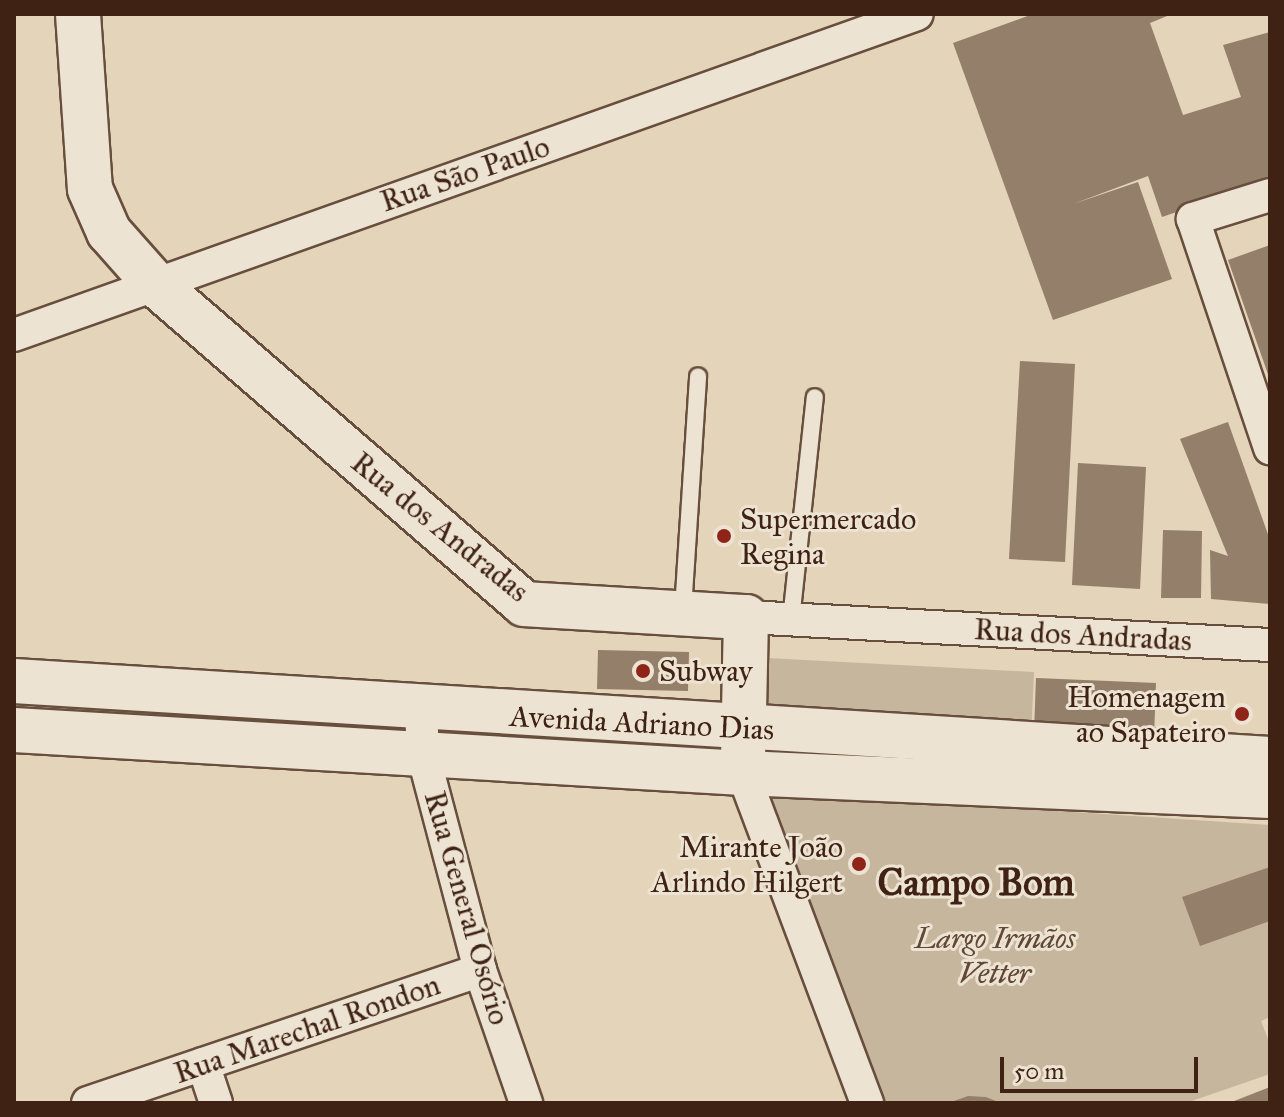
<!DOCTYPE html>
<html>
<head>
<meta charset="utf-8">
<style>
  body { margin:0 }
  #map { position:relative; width:1284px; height:1117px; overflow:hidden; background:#e3d4ba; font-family:"IM FELL Great Primer",serif }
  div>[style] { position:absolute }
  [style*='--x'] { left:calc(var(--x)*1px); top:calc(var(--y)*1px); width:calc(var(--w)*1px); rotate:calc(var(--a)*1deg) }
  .green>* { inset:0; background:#c7b69e }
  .building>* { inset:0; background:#947f6a }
  .roads { filter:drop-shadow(2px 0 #684e3d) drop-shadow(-2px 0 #684e3d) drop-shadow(0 2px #684e3d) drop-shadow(0 -2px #684e3d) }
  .lane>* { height:16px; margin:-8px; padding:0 8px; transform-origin:8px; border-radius:8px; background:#ede3d2 }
  .street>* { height:32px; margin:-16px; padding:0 16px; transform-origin:16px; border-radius:16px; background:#ede3d2 }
  .secondary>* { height:44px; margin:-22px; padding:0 22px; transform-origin:22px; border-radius:22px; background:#ede3d2 }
  .dots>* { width:22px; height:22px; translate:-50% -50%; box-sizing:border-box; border:4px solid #ede3d2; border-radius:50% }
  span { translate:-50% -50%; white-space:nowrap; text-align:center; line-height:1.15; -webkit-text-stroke:6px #ede3d2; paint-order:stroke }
  .street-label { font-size:30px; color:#3f2213 }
  .poi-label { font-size:30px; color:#3f2213 }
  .left { translate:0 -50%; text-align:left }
  .right { translate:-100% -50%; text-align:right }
  .park-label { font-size:30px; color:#614736; font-style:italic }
  .district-label { font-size:38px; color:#3f2213; font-weight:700 }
  .frame { position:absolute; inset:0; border:16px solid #3f2213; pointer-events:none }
  .scale { position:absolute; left:1000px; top:1057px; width:198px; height:36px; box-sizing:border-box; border:4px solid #3f2213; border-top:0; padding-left:10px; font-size:24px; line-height:28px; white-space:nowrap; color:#3f2213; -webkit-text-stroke:6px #ede3d2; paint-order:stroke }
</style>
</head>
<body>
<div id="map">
  <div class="green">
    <div style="clip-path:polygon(749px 657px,1034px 672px,1031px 738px,762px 722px)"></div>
    <div style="clip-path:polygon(768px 792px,1270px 825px,1270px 1017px,1261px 1021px,1270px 1044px,1270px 1074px,1186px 1103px,882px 1103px)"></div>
  </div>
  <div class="building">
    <div style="clip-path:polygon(1033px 14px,1172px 14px,1150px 23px,1183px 115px,1241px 97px,1223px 45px,1270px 32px,1270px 180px,1162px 217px,1148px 176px,1073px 204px,1138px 182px,1172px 279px,1053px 320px,953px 43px)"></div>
    <div style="clip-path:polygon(1270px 245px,1270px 380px,1228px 260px)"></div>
    <div style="clip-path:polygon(1020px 361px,1075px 364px,1065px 562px,1009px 559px)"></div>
    <div style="clip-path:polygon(1228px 422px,1270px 540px,1270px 604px,1211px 599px,1210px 550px,1228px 556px,1180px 439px)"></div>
    <div style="clip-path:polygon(1078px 463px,1146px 467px,1140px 589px,1072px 585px)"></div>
    <div style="clip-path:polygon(1163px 530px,1202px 531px,1201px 598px,1161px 598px)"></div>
    <div style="clip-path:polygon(598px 650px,689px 652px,688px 691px,597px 689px)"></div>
    <div style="clip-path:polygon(1036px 678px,1156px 683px,1154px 737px,1034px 732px)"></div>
    <div style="clip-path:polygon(1270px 867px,1270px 921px,1200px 946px,1182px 897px)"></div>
    <div style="clip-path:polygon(1270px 1087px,1270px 1103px,1229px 1103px)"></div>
    <div style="clip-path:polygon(968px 1096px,986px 1097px,1001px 1103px,948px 1103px)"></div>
  </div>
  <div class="roads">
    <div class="lane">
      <div style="--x:683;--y:610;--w:234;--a:-86.3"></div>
      <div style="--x:791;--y:620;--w:224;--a:-83.9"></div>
    </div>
    <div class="street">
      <div style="--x:1270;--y:195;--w:81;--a:162.7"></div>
      <div style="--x:1193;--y:219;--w:242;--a:71.4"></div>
      <div style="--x:14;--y:335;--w:958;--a:-19.57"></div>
      <div style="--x:746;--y:617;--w:525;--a:3.06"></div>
      <div style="--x:421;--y:710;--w:44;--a:87.4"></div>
      <div style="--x:423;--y:754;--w:223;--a:75.2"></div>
      <div style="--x:480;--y:970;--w:141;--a:70.9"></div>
      <div style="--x:743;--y:773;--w:353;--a:69.4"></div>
      <div style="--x:203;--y:1064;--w:41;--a:71.6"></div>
      <div style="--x:88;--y:1103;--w:414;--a:-18.7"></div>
    </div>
    <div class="secondary">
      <div style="--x:78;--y:14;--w:175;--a:86.1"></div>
      <div style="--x:90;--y:189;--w:47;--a:66.2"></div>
      <div style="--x:109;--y:232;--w:69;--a:48.5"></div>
      <div style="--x:155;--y:284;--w:488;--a:40.9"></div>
      <div style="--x:524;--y:604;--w:222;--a:3.4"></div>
      <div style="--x:746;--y:617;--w:143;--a:91.2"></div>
      <div style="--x:14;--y:681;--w:1258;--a:3.55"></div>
      <div style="--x:14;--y:730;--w:730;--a:3.38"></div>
      <div style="--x:743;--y:773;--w:528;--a:2.5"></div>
    </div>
  </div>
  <div class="dots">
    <div style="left:724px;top:536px;background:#8f2418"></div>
    <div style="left:643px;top:671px;background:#8f2418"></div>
    <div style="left:1242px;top:714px;background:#8f2418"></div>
    <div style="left:859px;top:864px;background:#8f2418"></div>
  </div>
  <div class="street-label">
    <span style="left:465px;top:174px;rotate:-19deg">Rua São Paulo</span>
    <span style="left:440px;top:527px;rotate:39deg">Rua dos Andradas</span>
    <span style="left:1083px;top:635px;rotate:3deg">Rua dos Andradas</span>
    <span style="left:642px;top:723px;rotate:3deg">Avenida Adriano Dias</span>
    <span style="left:467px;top:908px;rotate:74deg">Rua General Osório</span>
    <span style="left:307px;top:1029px;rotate:-19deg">Rua Marechal Rondon</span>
  </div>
  <div class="poi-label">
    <span class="left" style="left:740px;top:536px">Supermercado<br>Regina</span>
    <span class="left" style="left:659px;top:671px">Subway</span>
    <span class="right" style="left:1226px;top:714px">Homenagem<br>ao Sapateiro</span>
    <span class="right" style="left:843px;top:864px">Mirante João<br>Arlindo Hilgert</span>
  </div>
  <div class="park-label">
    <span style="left:995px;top:955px">Largo Irmãos<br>Vetter</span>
  </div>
  <div class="district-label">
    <span style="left:976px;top:883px">Campo Bom</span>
  </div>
  <div class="frame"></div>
  <div class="scale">50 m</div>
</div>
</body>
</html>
